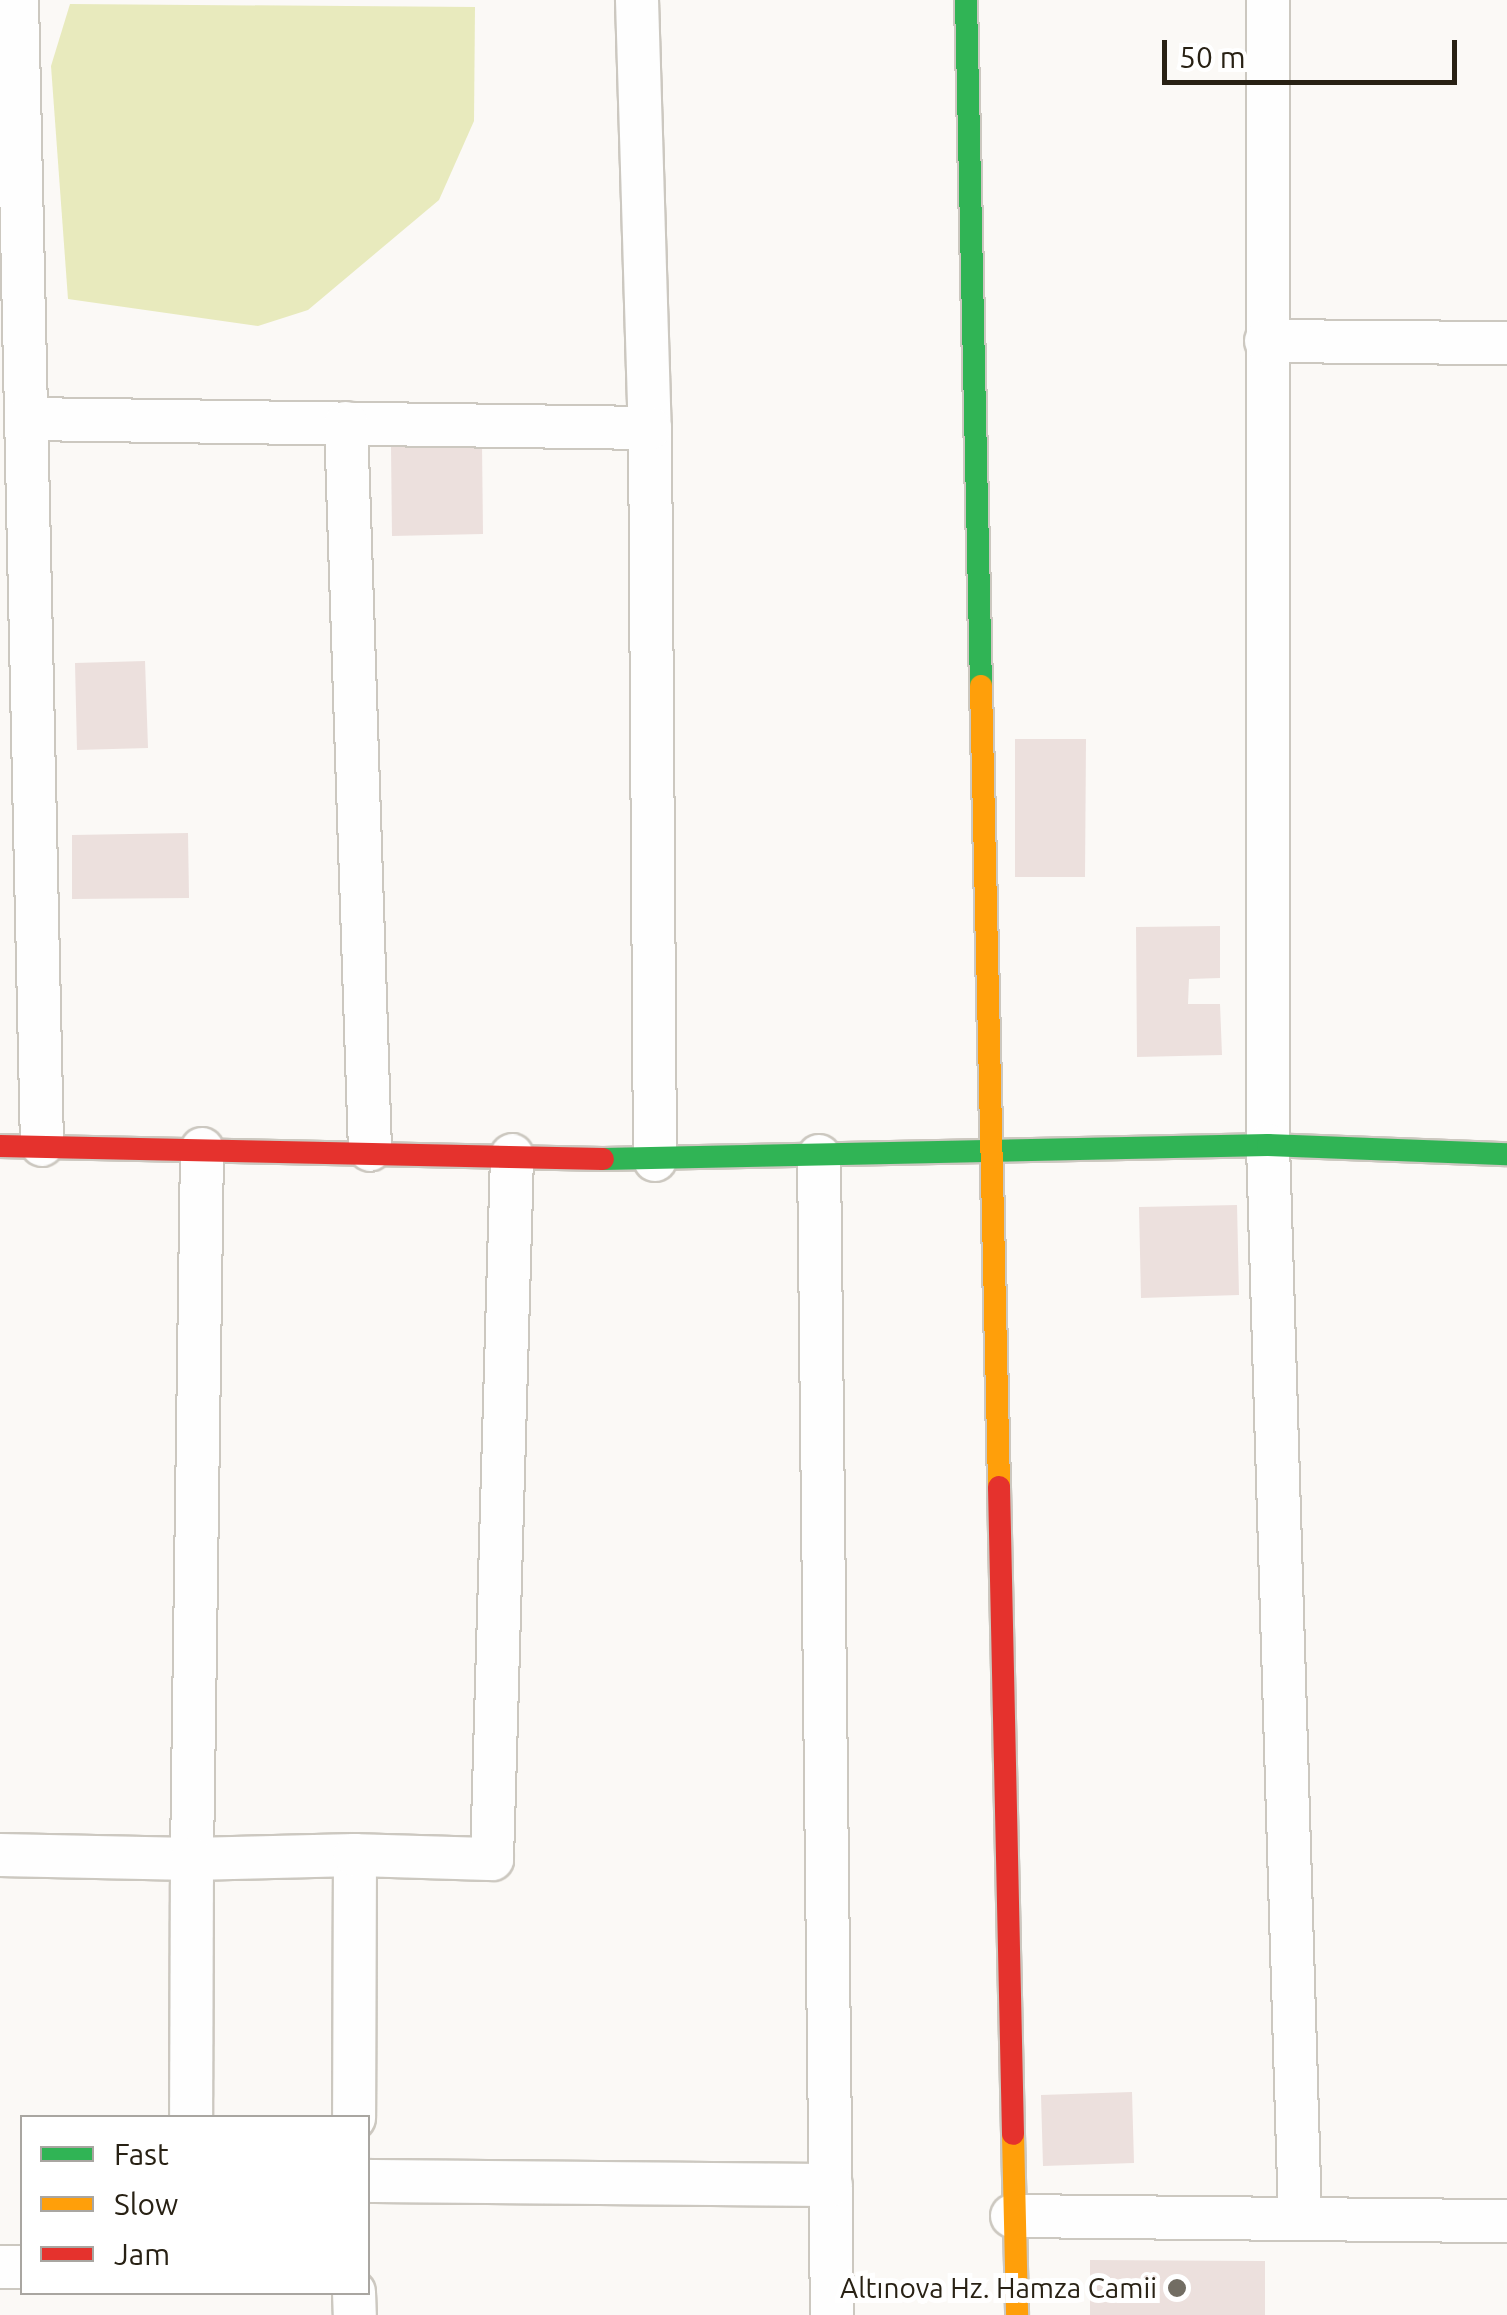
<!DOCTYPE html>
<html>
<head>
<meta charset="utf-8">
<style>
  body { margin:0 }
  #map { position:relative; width:1507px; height:2315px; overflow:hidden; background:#fbf9f6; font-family:Ubuntu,sans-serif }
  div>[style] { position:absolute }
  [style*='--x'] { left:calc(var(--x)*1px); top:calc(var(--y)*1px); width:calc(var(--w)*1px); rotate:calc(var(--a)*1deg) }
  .green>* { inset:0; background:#e8eabd }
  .building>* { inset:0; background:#ece0dd }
  .roads { filter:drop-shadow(2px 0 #ccc8c0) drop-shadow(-2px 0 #ccc8c0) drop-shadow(0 2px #ccc8c0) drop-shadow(0 -2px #ccc8c0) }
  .street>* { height:42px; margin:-21px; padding:0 21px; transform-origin:21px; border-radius:21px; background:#fefefe }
  .fast>* { height:22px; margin:-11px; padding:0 11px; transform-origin:11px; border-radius:11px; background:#30b455 }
  .slow>* { height:22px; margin:-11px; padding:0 11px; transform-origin:11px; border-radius:11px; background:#ff9f0a }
  .jam>* { height:22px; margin:-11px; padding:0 11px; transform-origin:11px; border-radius:11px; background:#e5322d }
  .dots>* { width:28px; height:28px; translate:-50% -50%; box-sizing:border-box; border:5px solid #fff; border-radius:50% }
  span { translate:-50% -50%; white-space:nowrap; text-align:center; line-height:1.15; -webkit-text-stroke:10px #fff; paint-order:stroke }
  .poi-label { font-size:28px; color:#282114 }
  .right { translate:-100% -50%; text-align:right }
  .legend { position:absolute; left:20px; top:2115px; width:350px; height:180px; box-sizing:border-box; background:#fff; border:2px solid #a9a6a1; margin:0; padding:12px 18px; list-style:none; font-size:30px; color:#282114 }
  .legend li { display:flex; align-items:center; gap:20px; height:50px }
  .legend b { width:50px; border:2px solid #a9a6a1 }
  .scale { position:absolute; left:1162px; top:40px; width:295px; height:45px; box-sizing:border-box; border:5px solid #282114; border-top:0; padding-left:12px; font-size:30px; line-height:35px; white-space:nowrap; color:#282114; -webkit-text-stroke:8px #fff; paint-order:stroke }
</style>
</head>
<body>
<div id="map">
  <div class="green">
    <div style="clip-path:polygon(70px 4px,475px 7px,474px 121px,439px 200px,308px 310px,258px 326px,68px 299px,51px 66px)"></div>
  </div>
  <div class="building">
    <div style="clip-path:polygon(482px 446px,483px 534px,392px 536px,391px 447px)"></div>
    <div style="clip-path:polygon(145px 661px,148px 748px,77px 750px,75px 663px)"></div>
    <div style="clip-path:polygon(1015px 739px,1086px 739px,1085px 877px,1015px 877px)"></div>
    <div style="clip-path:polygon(188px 833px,189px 898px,72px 899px,72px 835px)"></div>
    <div style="clip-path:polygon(1220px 926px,1220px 978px,1189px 979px,1188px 1004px,1220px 1004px,1222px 1055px,1137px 1057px,1136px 927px)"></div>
    <div style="clip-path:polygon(1237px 1205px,1239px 1295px,1141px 1298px,1139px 1207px)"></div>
    <div style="clip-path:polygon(1132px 2092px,1134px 2163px,1043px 2166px,1041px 2095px)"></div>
    <div style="clip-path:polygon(1090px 2260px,1265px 2261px,1265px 2315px,1090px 2315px)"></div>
  </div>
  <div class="roads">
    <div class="street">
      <div style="--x:17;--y:0;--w:1145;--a:88.75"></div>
      <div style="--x:637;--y:0;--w:428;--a:88.3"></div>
      <div style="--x:650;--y:428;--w:732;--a:89.61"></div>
      <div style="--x:1268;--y:0;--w:1145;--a:90"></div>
      <div style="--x:1268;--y:1145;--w:1072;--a:88.29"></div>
      <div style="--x:1266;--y:341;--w:241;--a:0.5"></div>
      <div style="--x:27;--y:419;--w:623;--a:0.83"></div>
      <div style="--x:346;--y:423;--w:727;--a:88.11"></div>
      <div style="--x:202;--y:1149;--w:710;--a:90.81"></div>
      <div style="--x:192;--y:1859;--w:163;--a:-1.4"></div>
      <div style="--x:355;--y:1855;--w:263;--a:90.2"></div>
      <div style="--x:819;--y:1156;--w:1159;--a:89.36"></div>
      <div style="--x:0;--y:1855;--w:192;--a:1.2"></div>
      <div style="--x:192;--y:1859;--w:259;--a:90.2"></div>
      <div style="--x:355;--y:1855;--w:137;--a:1.7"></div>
      <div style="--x:492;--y:1859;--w:704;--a:-88.37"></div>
      <div style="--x:368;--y:2181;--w:463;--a:0.5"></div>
      <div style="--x:1012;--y:2216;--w:495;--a:0.6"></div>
      <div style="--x:0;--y:2267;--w:22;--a:0"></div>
      <div style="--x:354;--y:2292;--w:23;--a:88"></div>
    </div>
    <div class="fast">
      <div style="--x:966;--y:0;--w:686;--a:88.75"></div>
      <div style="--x:603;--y:1159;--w:665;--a:-1.21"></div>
      <div style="--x:1268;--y:1145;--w:239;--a:2.2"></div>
    </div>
    <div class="slow">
      <div style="--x:981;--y:686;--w:801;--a:88.71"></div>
      <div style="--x:1013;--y:2134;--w:181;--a:88.7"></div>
    </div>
    <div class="jam">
      <div style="--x:0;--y:1146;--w:603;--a:1.24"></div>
      <div style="--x:999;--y:1487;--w:647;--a:88.76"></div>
    </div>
  </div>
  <div class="dots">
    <div style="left:1177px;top:2288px;background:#726d63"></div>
  </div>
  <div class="poi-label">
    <span class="right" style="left:1157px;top:2288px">Altınova Hz. Hamza Camii</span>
  </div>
  <ul class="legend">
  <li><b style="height:12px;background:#30b455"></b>Fast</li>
  <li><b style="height:12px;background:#ff9f0a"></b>Slow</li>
  <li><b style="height:12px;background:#e5322d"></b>Jam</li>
  </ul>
  <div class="scale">50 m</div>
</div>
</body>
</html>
